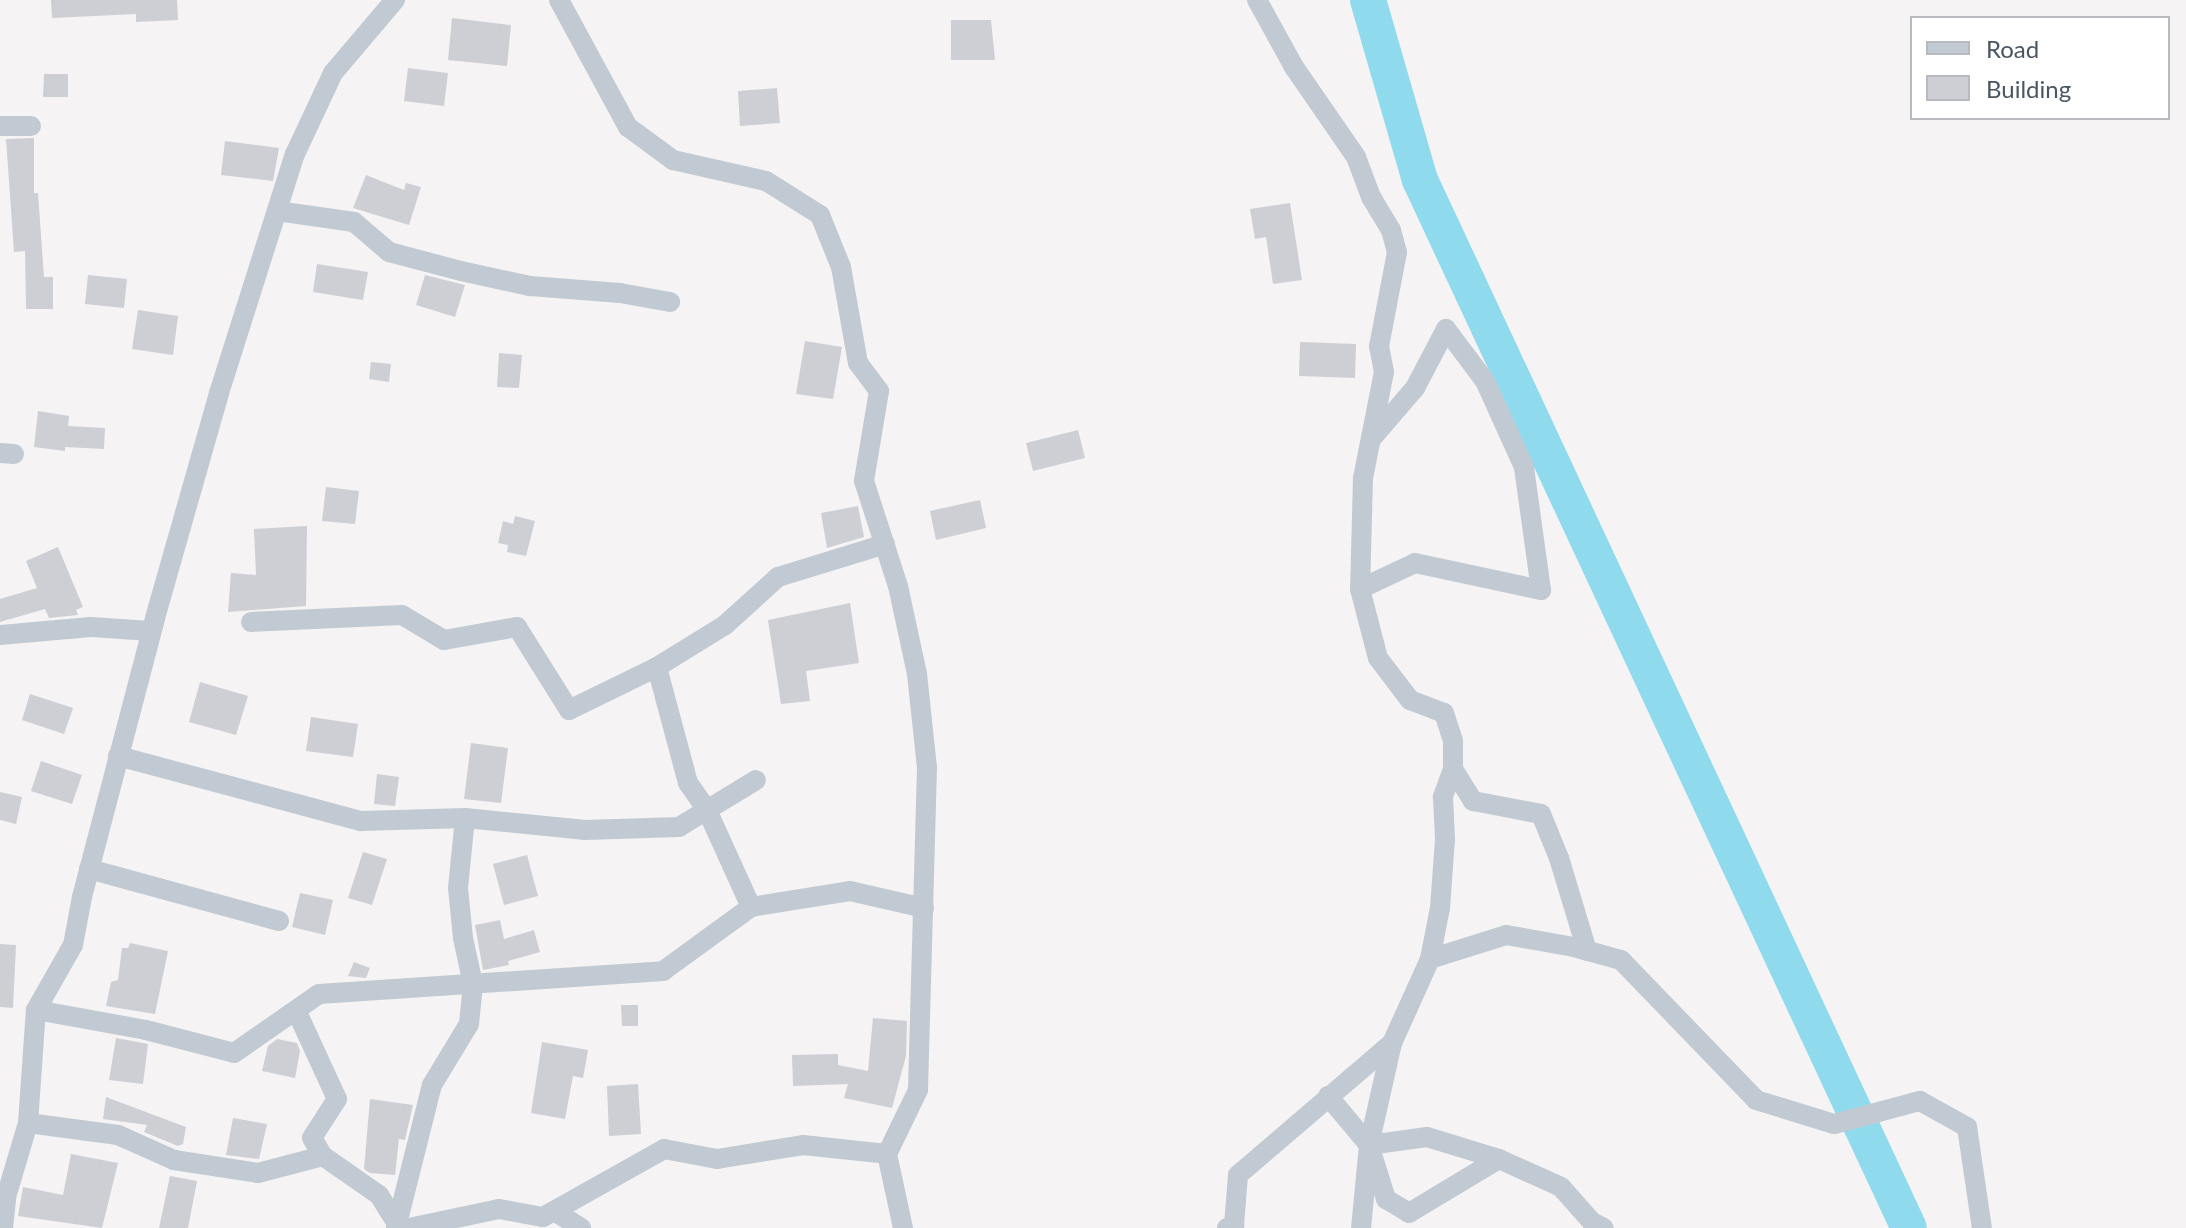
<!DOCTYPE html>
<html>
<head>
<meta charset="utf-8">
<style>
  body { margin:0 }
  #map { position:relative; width:2186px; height:1228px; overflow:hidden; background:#f5f3f3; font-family:Lato,sans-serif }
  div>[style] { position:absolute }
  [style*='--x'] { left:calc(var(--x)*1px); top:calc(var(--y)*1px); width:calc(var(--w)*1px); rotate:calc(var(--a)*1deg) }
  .river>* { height:36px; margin:-18px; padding:0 18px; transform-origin:18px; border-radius:18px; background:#90daee }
  .building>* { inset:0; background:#cdcfd5 }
  .street>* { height:20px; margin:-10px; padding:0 10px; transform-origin:10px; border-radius:10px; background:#c1cad2 }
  span { translate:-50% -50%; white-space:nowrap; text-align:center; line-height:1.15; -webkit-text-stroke:8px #fff; paint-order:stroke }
  .legend { position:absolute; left:1910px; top:16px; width:260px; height:104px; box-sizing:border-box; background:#fff; border:2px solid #b7bbc0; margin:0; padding:10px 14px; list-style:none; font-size:24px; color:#4a5661 }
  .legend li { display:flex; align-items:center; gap:16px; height:40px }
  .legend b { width:40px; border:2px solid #b7bbc0 }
</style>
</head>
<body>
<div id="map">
  <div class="river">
    <div style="--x:1368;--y:0;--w:187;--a:73.9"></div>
    <div style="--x:1420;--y:180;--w:1156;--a:64.99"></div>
  </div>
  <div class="building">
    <div style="clip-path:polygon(51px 0,177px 0,178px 20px,136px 22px,136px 14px,52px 18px)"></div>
    <div style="clip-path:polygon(452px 18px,511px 25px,507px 66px,448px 60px)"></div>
    <div style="clip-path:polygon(951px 20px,991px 20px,995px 60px,951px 60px)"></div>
    <div style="clip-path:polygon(408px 68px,448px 73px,444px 106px,404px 101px)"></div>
    <div style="clip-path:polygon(44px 74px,68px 74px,68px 97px,43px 97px)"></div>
    <div style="clip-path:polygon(777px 88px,780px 123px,740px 126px,738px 91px)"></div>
    <div style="clip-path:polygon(34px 138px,34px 193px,38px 193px,44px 277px,53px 277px,53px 309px,26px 309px,25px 251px,14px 252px,6px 139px)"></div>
    <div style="clip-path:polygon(225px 141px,279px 148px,273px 181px,221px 175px)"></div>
    <div style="clip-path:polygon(366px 175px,404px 190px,406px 183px,421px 187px,409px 225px,353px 208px)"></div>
    <div style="clip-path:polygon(1290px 203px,1302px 280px,1273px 284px,1266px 237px,1255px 239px,1250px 209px)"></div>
    <div style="clip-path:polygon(317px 264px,368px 272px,363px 300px,313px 292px)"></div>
    <div style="clip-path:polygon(88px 275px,127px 279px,124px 308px,85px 304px)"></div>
    <div style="clip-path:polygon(425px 275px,465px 285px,455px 317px,416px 305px)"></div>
    <div style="clip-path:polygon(138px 310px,178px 316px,173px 355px,132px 349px)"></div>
    <div style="clip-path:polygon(805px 341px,842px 347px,833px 399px,796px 394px)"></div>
    <div style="clip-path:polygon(1300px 342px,1356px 344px,1355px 378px,1299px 376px)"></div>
    <div style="clip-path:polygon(499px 353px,522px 355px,519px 388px,497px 387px)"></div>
    <div style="clip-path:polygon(371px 362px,391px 364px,389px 382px,369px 379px)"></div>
    <div style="clip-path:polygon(38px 411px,69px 416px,68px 426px,105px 428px,104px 449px,65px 447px,65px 451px,34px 447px)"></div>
    <div style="clip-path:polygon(1078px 430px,1085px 458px,1033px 471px,1026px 443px)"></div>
    <div style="clip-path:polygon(326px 487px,359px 491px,355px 524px,322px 521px)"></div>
    <div style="clip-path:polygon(980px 500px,986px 528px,936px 540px,930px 511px)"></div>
    <div style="clip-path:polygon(858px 506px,864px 537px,827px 548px,821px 513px)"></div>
    <div style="clip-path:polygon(515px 516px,535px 521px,526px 556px,507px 552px,508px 545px,498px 543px,503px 521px,513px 524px)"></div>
    <div style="clip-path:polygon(307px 526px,306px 606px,228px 612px,231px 573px,256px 575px,254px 529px)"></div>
    <div style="clip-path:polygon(58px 547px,83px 607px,76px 610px,78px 615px,49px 618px,45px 609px,0 622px,0 599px,37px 588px,26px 561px)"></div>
    <div style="clip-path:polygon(850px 603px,859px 663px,806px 671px,810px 701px,781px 704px,768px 620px)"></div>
    <div style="clip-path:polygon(200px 682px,248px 696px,236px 735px,189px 722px)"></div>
    <div style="clip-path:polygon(30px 694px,73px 708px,64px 734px,22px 720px)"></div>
    <div style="clip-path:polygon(311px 717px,358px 724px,353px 757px,306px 751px)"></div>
    <div style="clip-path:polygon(471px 743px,508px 748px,501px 803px,464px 799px)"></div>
    <div style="clip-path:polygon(41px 761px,82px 775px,72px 804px,31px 791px)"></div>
    <div style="clip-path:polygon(377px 774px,399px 777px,395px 806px,374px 804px)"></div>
    <div style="clip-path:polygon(0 792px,22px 797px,16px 824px,0 820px)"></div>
    <div style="clip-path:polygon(363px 852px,387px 859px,372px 905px,348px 898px)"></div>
    <div style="clip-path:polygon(527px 855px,538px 896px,504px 905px,493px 864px)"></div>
    <div style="clip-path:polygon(300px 893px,333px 900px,325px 935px,292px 927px)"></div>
    <div style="clip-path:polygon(500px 920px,504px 939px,534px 930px,540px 952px,508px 961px,509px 965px,483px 970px,475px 925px)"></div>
    <div style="clip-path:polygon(130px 943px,168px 951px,155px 1014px,106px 1006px,111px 982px,118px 980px,122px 948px,128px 948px)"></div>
    <div style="clip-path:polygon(0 944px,16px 945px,13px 1008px,0 1007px)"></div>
    <div style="clip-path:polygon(354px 962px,370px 968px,366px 978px,348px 976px)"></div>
    <div style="clip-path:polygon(621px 1005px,638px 1005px,638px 1026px,622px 1026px)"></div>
    <div style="clip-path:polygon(873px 1018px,907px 1021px,906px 1056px,892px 1108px,844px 1098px,848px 1084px,793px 1086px,792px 1055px,838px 1054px,838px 1065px,868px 1071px)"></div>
    <div style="clip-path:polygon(116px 1038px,148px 1044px,143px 1084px,109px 1080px)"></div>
    <div style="clip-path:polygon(277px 1039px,297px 1043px,300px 1051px,295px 1078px,262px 1071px,268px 1046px)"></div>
    <div style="clip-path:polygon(542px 1042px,588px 1050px,583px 1078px,573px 1076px,565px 1119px,531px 1113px)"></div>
    <div style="clip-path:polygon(638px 1084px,641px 1134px,609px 1136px,607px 1086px)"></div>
    <div style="clip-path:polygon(106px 1097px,186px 1127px,183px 1144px,178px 1146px,144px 1132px,147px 1125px,103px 1119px)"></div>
    <div style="clip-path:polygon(370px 1099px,413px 1105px,405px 1140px,399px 1139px,395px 1175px,370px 1173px,364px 1169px)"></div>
    <div style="clip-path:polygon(233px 1118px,267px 1124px,259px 1159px,226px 1155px)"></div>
    <div style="clip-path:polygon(71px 1154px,118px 1163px,102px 1228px,18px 1216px,23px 1187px,63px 1195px)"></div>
    <div style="clip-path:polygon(170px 1176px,197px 1181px,188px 1228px,159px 1228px)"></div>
  </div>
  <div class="street">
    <div style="--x:559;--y:0;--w:145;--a:61.5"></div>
    <div style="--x:628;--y:127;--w:56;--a:36.3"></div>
    <div style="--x:673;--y:160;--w:95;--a:12.7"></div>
    <div style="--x:766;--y:181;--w:64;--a:32.2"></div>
    <div style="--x:820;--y:215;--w:56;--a:68"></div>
    <div style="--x:841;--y:267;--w:97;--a:80"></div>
    <div style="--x:858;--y:363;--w:35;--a:53"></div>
    <div style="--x:879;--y:391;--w:91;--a:99.5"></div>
    <div style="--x:864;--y:481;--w:110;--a:72.1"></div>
    <div style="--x:898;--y:586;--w:90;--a:77.8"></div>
    <div style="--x:917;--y:674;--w:94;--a:83.9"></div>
    <div style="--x:927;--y:767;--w:323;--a:91.6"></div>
    <div style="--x:918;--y:1090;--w:71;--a:115.8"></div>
    <div style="--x:887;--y:1154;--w:76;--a:77.8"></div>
    <div style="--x:1257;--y:0;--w:77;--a:61.1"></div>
    <div style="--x:1294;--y:67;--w:109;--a:55.4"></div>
    <div style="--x:1356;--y:157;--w:43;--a:69.4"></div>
    <div style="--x:1371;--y:197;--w:39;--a:59"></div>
    <div style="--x:1391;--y:230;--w:23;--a:75"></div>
    <div style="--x:1397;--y:252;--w:96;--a:100.8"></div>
    <div style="--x:1379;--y:346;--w:26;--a:79"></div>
    <div style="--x:1384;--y:372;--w:108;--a:101.2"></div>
    <div style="--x:1363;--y:478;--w:111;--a:91.5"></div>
    <div style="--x:1360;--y:589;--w:71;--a:75.4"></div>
    <div style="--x:1378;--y:658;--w:53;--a:52.7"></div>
    <div style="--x:1410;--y:700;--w:36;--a:21"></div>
    <div style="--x:1444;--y:713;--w:29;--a:72"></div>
    <div style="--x:1453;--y:741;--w:28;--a:90"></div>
    <div style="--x:1453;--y:769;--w:30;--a:110"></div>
    <div style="--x:1443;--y:797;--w:42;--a:87.3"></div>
    <div style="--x:1445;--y:839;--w:69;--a:94.1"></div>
    <div style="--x:1440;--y:908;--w:52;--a:101.1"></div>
    <div style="--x:1430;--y:959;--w:92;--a:114.3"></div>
    <div style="--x:1392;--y:1043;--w:105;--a:102.7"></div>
    <div style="--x:1369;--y:1145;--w:83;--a:95.5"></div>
    <div style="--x:0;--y:126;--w:31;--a:0"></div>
    <div style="--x:277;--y:211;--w:78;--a:8.1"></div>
    <div style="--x:354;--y:222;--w:46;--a:40.6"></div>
    <div style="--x:389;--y:252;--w:74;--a:14.8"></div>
    <div style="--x:461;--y:271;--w:71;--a:12.3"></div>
    <div style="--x:530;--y:286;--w:90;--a:4.4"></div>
    <div style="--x:620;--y:293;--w:51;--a:10.2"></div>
    <div style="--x:0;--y:453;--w:14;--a:4"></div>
    <div style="--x:1360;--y:589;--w:61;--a:-25.3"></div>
    <div style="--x:1415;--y:563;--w:129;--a:12.1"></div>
    <div style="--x:1541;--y:590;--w:124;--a:-97.9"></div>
    <div style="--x:1524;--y:467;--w:94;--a:-114.4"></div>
    <div style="--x:1485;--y:381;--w:65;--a:-126.9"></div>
    <div style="--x:1446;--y:329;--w:67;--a:117.7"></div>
    <div style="--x:1415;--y:388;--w:65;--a:130.6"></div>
    <div style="--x:251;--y:622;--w:151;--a:-2.7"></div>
    <div style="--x:402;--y:615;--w:49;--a:30.8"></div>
    <div style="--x:444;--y:640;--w:74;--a:-10.1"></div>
    <div style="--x:517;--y:627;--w:98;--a:57.9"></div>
    <div style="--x:569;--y:710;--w:98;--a:-26"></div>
    <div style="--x:0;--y:635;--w:91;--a:-5"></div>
    <div style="--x:91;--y:627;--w:60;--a:3.8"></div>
    <div style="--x:118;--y:756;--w:252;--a:15"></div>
    <div style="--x:361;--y:821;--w:104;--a:-1.7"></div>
    <div style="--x:465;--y:818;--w:121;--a:5.7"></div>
    <div style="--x:585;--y:830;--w:94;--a:-1.8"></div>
    <div style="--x:679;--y:827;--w:90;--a:-31.4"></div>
    <div style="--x:1453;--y:769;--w:38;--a:58"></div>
    <div style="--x:1473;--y:801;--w:69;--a:10.8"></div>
    <div style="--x:1541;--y:814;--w:48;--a:67.8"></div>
    <div style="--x:1559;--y:858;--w:97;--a:73.2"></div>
    <div style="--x:89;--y:869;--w:197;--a:15.3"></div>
    <div style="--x:751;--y:907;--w:107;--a:-114.4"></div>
    <div style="--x:707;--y:810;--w:33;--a:-125"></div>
    <div style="--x:688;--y:783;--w:120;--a:-105"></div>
    <div style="--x:657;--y:667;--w:80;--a:-31.7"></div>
    <div style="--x:725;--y:625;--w:72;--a:-42.2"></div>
    <div style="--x:778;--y:577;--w:112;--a:-17.1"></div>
    <div style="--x:1430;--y:959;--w:80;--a:-17.5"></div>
    <div style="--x:1506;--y:935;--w:69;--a:10"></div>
    <div style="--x:1574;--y:947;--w:49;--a:15.5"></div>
    <div style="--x:1621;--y:960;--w:194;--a:46"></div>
    <div style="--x:1756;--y:1100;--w:82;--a:17.1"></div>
    <div style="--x:1834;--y:1124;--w:89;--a:-15"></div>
    <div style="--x:1920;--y:1101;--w:54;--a:29"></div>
    <div style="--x:1967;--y:1127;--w:102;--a:81.6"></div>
    <div style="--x:36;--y:1010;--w:112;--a:10.3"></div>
    <div style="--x:146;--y:1030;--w:91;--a:14.6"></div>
    <div style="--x:234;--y:1053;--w:103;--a:-34.8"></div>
    <div style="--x:319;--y:994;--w:345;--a:-3.8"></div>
    <div style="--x:663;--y:971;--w:109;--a:-36"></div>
    <div style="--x:751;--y:907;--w:100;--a:-9.2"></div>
    <div style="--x:850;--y:891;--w:76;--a:12.9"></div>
    <div style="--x:296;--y:1010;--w:98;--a:65.3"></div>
    <div style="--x:337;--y:1099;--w:46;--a:122.7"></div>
    <div style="--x:312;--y:1138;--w:21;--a:59"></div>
    <div style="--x:1328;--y:1096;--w:64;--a:50.1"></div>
    <div style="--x:1369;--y:1145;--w:57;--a:72.5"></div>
    <div style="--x:1386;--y:1199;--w:27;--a:31"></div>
    <div style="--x:1409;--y:1213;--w:105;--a:-31"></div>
    <div style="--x:1499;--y:1159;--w:75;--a:-163"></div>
    <div style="--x:1427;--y:1137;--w:59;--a:172.1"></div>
    <div style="--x:28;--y:1123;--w:91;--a:7.6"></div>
    <div style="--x:118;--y:1135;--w:61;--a:24.1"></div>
    <div style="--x:174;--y:1160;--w:85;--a:8.8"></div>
    <div style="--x:258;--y:1173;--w:67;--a:-14.7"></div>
    <div style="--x:323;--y:1156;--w:68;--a:34.9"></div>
    <div style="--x:379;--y:1195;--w:36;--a:58"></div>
    <div style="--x:1499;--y:1159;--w:68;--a:24.3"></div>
    <div style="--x:1561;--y:1187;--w:47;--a:48.5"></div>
    <div style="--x:1592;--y:1222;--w:13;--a:27"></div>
    <div style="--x:554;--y:1211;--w:32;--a:32"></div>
    <div style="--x:3;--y:1228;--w:31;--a:-84"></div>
    <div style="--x:6;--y:1197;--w:77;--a:-73.4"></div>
    <div style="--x:28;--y:1123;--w:113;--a:-86"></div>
    <div style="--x:36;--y:1010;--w:75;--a:-60.4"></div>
    <div style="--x:73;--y:945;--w:49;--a:-79.4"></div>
    <div style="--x:82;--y:897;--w:288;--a:-75.3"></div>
    <div style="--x:155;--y:618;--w:234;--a:-74.1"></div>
    <div style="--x:219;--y:393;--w:251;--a:-72.4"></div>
    <div style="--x:295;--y:154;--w:89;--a:-64.9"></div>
    <div style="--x:333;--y:73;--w:96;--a:-49.7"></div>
    <div style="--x:396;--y:1228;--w:147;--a:-75.9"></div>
    <div style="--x:432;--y:1085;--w:71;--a:-58.8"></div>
    <div style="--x:469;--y:1024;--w:40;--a:-84.3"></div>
    <div style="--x:473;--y:984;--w:47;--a:-102.3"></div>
    <div style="--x:463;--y:938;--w:50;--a:-95.7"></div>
    <div style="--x:458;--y:888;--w:70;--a:-84.3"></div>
    <div style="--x:409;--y:1228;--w:92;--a:-11.9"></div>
    <div style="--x:499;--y:1209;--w:45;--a:10.3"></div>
    <div style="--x:543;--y:1217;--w:139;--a:-29.3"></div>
    <div style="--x:664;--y:1149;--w:54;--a:10.7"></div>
    <div style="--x:717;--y:1159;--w:87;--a:-9.2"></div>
    <div style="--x:803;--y:1145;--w:84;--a:6.1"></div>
    <div style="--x:1227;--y:1228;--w:8;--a:-23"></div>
    <div style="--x:1234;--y:1225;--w:50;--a:-85.4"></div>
    <div style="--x:1238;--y:1175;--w:203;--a:-40.6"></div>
  </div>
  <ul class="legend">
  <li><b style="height:10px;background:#c1cad2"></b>Road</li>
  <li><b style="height:22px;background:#cdcfd5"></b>Building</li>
  </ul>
</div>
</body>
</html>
